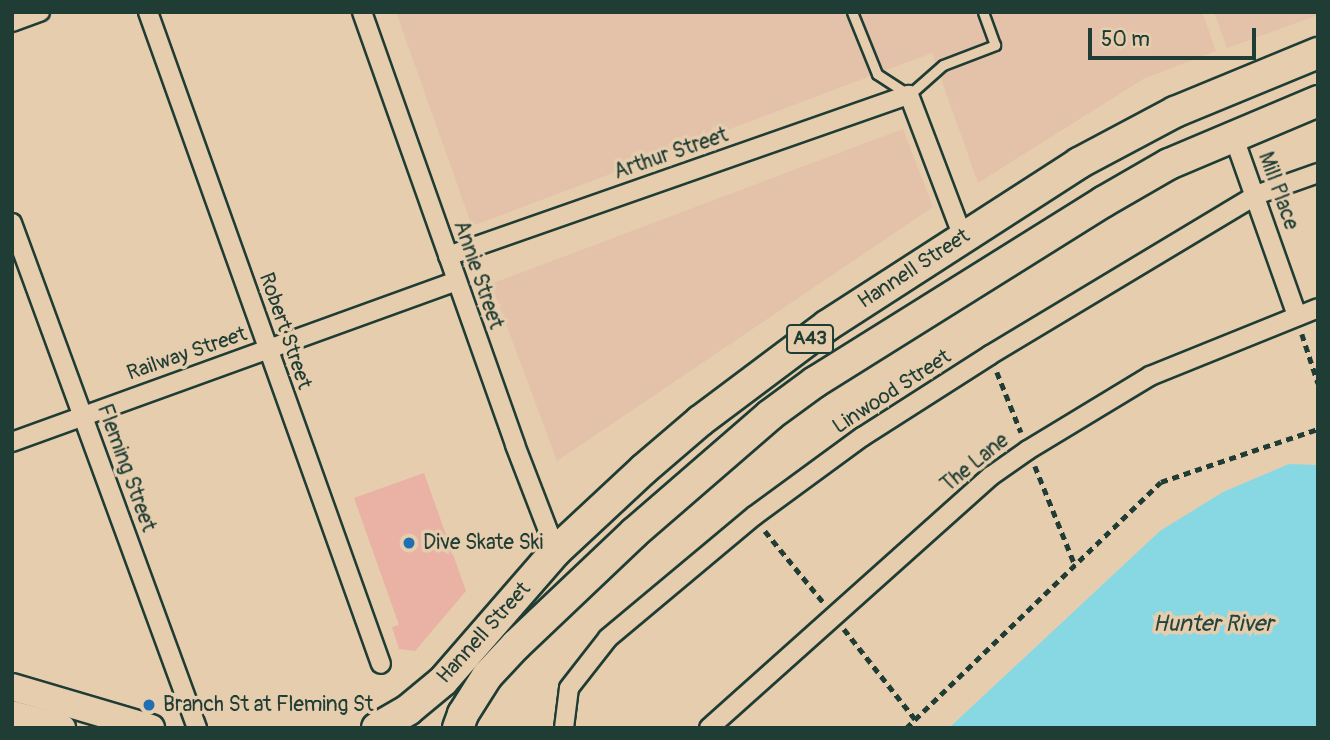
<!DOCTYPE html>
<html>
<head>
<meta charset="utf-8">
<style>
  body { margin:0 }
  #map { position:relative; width:1330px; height:740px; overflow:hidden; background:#e6cdae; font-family:Pangolin,sans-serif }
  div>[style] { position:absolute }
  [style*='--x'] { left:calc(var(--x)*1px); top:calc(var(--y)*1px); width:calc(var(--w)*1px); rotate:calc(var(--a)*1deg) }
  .built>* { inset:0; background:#e3c2a9 }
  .water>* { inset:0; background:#88d8e4 }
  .building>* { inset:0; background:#eab1a5 }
  .path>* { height:4.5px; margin-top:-2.25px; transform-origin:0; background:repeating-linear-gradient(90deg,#1f3d34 0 7px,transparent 0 12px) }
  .roads { filter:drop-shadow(2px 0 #1f3d34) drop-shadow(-2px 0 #1f3d34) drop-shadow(0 2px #1f3d34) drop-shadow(0 -2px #1f3d34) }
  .service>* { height:9px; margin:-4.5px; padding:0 4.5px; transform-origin:4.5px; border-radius:4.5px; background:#e6cdae }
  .minor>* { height:18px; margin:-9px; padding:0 9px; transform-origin:9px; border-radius:9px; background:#e6cdae }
  .secondary>* { height:26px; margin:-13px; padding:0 13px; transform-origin:13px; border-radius:13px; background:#e6cdae }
  .trunk>* { height:30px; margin:-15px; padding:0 15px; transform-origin:15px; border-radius:15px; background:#e6cdae }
  .dots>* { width:19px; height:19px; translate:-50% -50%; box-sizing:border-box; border:4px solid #e6cdae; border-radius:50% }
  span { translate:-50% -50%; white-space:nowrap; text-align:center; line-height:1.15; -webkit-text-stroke:7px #e6cdae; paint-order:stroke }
  .shield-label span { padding:2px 5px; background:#e6cdae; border:2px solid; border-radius:5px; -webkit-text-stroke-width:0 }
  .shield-label { font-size:19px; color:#1f3d34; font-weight:700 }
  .street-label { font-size:21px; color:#1f3d34 }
  .poi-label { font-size:21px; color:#1f3d34 }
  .left { translate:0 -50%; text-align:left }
  .water-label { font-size:23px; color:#24453d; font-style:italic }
  .frame { position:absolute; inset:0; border:14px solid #1f3d34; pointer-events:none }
  .scale { position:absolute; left:1088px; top:28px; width:168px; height:32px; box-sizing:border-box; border:4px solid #1f3d34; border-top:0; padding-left:9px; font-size:21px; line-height:24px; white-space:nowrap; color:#1f3d34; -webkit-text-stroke:5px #e6cdae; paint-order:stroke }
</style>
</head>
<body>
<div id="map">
  <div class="built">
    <div style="clip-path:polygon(396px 12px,1202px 12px,1216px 51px,1145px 78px,978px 183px,932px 53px,472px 226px)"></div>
    <div style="clip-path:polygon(1214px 12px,1318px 12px,1318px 15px,1227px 48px)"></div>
    <div style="clip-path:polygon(903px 129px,933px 207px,557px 461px,491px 284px)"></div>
  </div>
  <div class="water">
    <div style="clip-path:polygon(1289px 464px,1318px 465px,1318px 728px,949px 728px,1160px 531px,1223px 492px)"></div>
  </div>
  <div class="building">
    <div style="clip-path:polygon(424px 473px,466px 591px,415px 651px,399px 649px,392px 627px,399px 625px,354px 498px)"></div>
  </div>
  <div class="path">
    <div style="--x:1302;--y:334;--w:52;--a:71.9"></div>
    <div style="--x:997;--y:372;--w:65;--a:68.2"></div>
    <div style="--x:1035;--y:466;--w:107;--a:68"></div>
    <div style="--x:765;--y:531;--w:93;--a:50.7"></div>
    <div style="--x:844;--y:629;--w:115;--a:51.7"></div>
    <div style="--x:906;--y:728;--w:354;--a:-44"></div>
    <div style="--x:1161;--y:482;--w:166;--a:-18.7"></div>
  </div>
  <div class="roads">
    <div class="service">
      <div style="--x:852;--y:12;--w:67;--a:68"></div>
      <div style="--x:877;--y:74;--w:38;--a:33"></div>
      <div style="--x:909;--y:95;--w:45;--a:-41.4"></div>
      <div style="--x:943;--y:65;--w:56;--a:-21"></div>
      <div style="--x:995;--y:45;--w:35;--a:-110"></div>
    </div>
    <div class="minor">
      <div style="--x:148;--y:12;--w:692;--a:70.34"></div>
      <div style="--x:362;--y:12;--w:459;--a:70.5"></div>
      <div style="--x:515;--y:445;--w:114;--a:68.9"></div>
      <div style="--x:12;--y:22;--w:30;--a:-20"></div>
      <div style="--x:1233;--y:135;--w:192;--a:70.5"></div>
      <div style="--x:12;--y:223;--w:538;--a:69.88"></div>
      <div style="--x:448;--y:256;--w:488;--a:-19.3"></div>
      <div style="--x:909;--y:95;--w:152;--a:69.2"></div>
      <div style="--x:12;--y:442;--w:472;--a:-19.9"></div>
      <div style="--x:564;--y:728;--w:40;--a:-82.9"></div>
      <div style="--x:569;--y:688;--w:63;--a:-52"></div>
      <div style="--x:608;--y:638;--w:190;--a:-39.9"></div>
      <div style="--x:754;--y:516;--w:134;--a:-36.2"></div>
      <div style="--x:862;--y:437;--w:152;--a:-32.6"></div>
      <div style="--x:990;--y:355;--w:310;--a:-31"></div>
      <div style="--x:1256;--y:195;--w:66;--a:-19.5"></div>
      <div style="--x:709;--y:728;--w:378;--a:-41.8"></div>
      <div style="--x:991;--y:476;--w:45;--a:-35.1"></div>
      <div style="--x:1028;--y:450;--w:143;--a:-31.2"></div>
      <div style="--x:1150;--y:376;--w:181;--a:-22"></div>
    </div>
    <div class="secondary">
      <div style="--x:12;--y:687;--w:145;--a:16.4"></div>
      <div style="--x:12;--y:714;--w:52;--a:15.6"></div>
    </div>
    <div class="trunk">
      <div style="--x:377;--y:728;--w:36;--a:-30"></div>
      <div style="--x:408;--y:710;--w:45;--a:-39.6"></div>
      <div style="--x:443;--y:681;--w:172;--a:-49"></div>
      <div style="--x:556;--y:551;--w:120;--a:-43"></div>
      <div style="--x:644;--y:469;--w:74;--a:-40.6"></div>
      <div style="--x:700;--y:421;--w:160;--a:-36.9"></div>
      <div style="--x:828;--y:325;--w:299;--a:-32.8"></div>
      <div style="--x:1079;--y:163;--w:109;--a:-28"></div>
      <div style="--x:1175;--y:112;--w:155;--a:-22.4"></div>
      <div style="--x:458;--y:728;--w:15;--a:-70"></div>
      <div style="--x:463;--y:714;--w:45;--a:-57.7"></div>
      <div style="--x:487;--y:676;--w:42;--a:-46.9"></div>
      <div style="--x:516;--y:645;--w:163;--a:-43.5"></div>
      <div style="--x:634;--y:533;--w:180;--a:-40.9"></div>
      <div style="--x:770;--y:415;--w:56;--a:-36.3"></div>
      <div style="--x:815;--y:382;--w:340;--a:-32"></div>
      <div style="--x:1103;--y:202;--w:76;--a:-29.9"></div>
      <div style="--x:1169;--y:164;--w:162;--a:-22.9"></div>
    </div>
  </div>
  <div class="dots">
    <div style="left:409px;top:543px;background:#1f6fb2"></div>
    <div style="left:149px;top:705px;background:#1f6fb2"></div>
  </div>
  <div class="shield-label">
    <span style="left:810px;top:339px">A43</span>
  </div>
  <div class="street-label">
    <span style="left:671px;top:154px;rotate:-19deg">Arthur Street</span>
    <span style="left:1278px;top:191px;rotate:70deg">Mill Place</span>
    <span style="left:914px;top:269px;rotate:-33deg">Hannell Street</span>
    <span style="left:478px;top:275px;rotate:71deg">Annie Street</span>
    <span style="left:285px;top:331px;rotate:71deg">Robert Street</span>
    <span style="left:187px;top:354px;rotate:-19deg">Railway Street</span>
    <span style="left:892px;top:392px;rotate:-33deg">Linwood Street</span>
    <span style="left:975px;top:463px;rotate:-39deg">The Lane</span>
    <span style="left:126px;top:468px;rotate:70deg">Fleming Street</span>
    <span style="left:484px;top:633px;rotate:-48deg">Hannell Street</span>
  </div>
  <div class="poi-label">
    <span class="left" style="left:423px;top:543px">Dive Skate Ski</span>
    <span class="left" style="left:163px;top:705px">Branch St at Fleming St</span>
  </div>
  <div class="water-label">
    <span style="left:1213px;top:624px">Hunter River</span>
  </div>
  <div class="frame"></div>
  <div class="scale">50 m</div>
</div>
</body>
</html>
